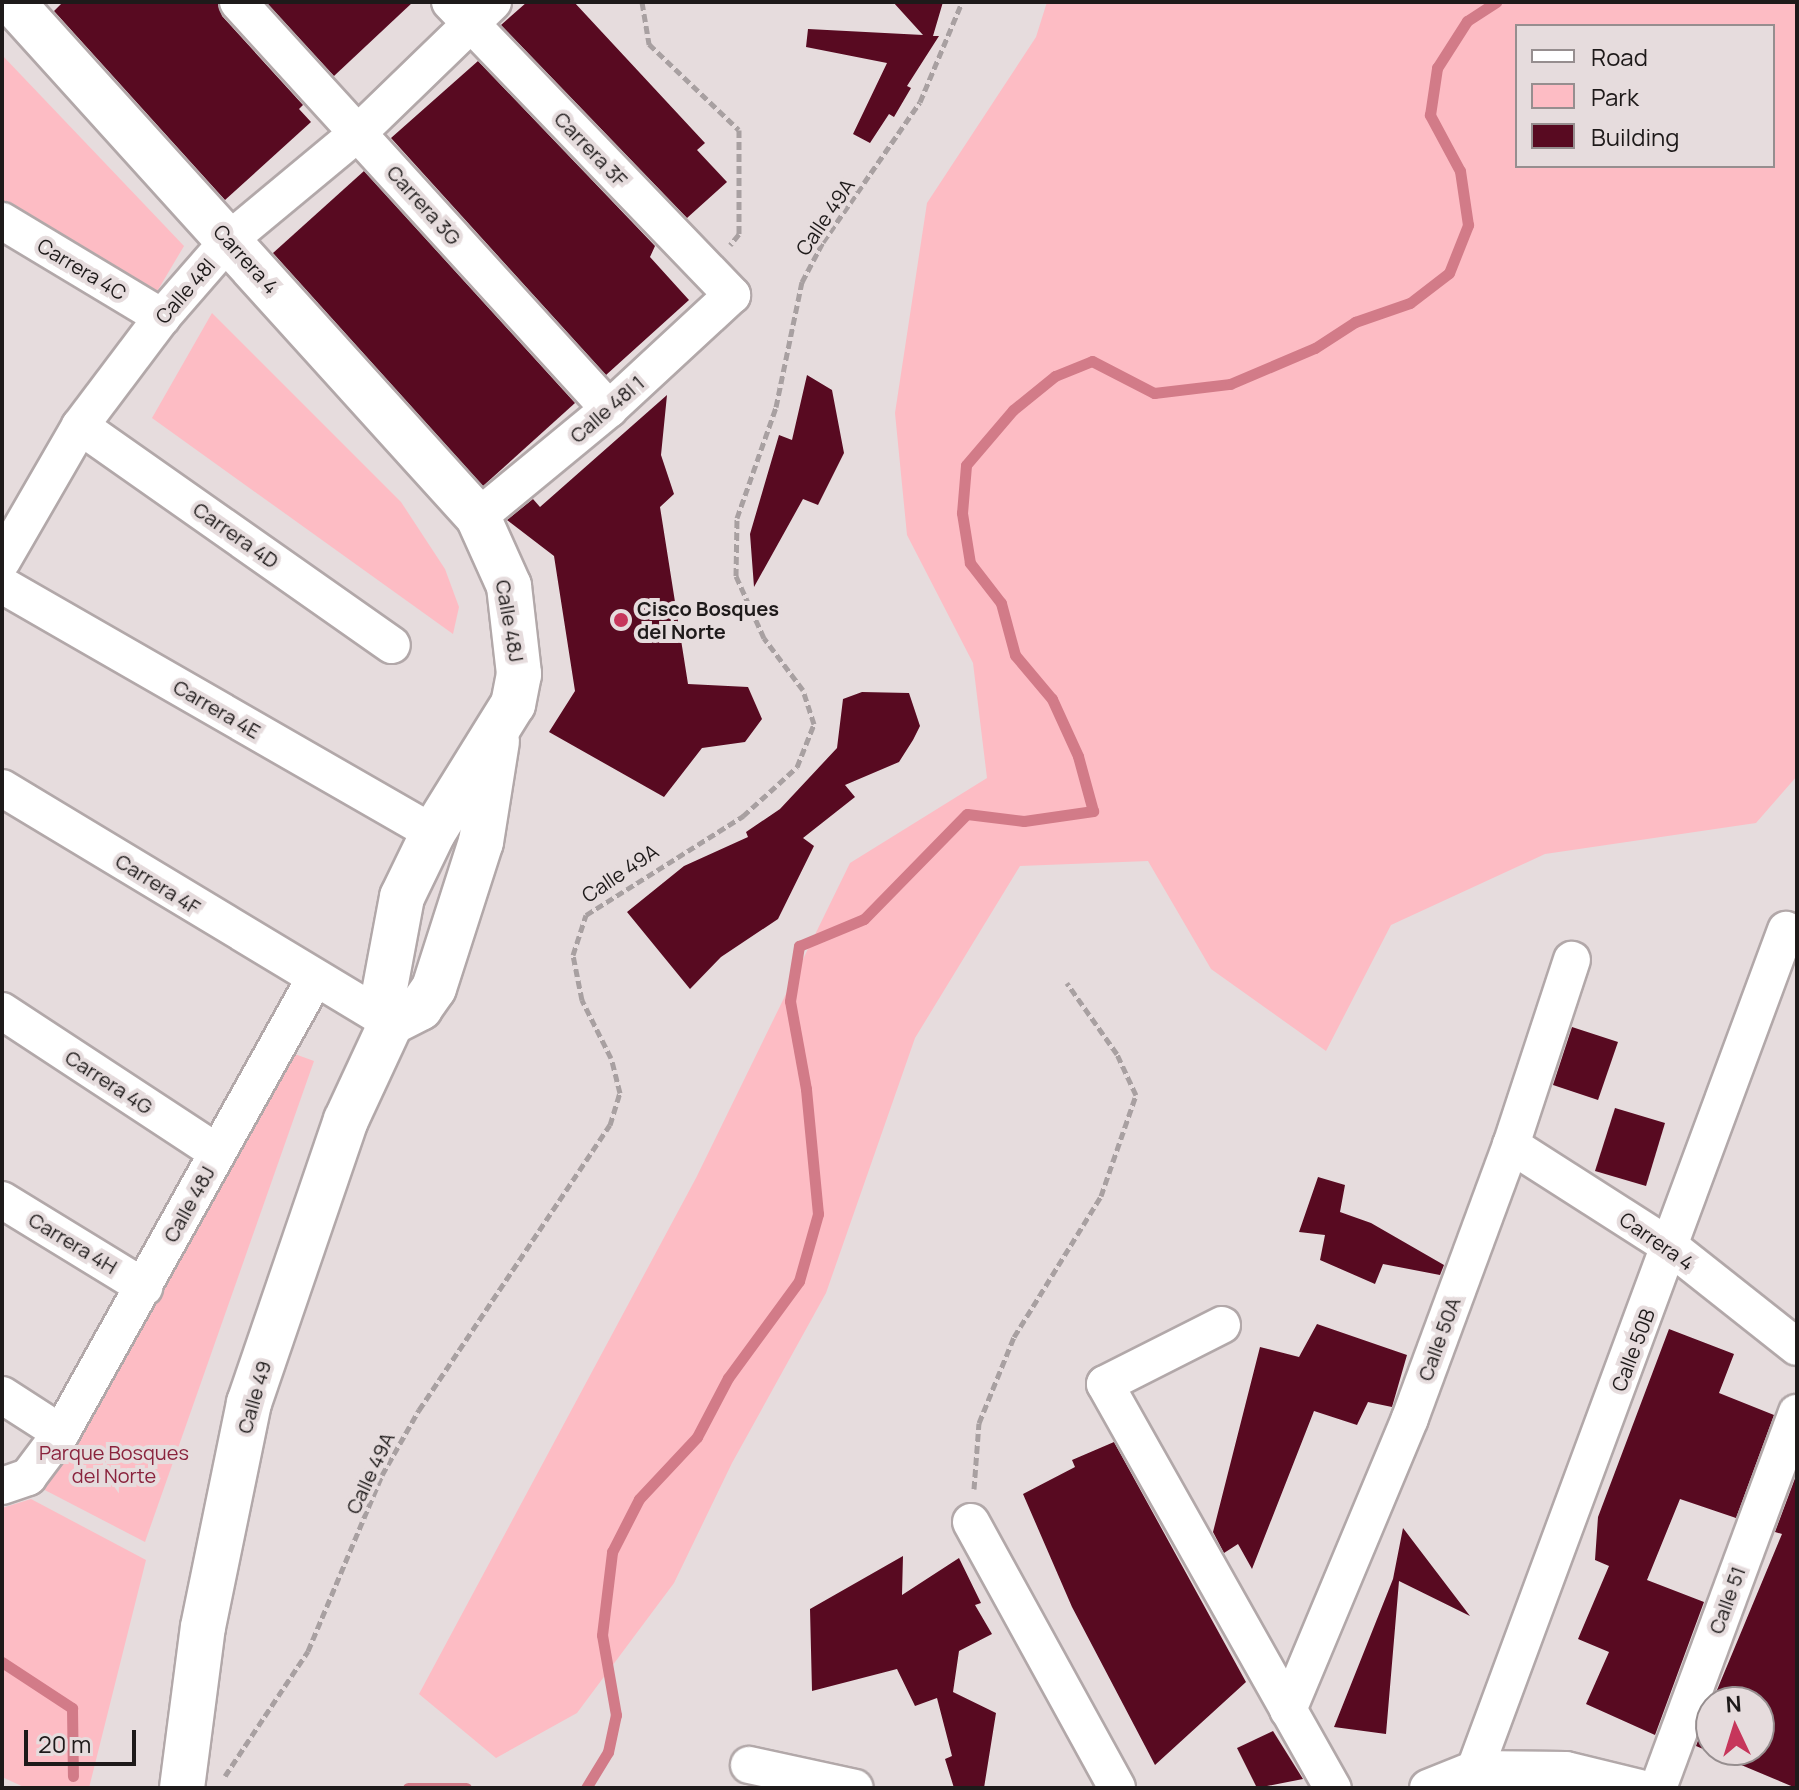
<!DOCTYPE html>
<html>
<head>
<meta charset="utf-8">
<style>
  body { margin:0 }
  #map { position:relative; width:1799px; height:1790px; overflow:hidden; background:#e6dcdd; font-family:Manrope,sans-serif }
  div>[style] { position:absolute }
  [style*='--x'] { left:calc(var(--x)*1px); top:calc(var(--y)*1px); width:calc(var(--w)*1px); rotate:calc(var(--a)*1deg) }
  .green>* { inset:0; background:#fdbcc4 }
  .stream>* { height:11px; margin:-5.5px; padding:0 5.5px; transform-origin:5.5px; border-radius:5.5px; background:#d27b88 }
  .building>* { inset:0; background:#580a21 }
  .path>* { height:5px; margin-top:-2.5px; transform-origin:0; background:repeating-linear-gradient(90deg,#a8a0a1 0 8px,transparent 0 12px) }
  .roads { filter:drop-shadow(2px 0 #b2a8a9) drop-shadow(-2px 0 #b2a8a9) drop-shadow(0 2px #b2a8a9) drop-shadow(0 -2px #b2a8a9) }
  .minor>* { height:36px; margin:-18px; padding:0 18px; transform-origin:18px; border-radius:18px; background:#fff }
  .major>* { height:44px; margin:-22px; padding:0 22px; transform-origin:22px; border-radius:22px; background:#fff }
  .dots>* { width:22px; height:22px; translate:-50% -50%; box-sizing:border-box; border:4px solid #e6dcdd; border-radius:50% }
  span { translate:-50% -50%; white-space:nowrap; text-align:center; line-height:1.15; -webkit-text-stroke:8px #e6dcdd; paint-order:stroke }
  .street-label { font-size:20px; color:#1e1a1a }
  .poi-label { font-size:20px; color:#1e1a1a; font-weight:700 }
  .left { translate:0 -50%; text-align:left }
  .park-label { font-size:20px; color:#8a233d }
  .frame { position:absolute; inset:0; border:4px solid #1e1a1a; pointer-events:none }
  .legend { position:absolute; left:1515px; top:24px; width:260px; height:144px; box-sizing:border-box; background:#e6dcdd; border:2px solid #968e8f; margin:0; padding:10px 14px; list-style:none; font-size:24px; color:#1e1a1a }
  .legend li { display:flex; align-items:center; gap:16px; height:40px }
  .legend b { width:40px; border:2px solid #968e8f }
  .north { position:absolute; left:1695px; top:1686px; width:80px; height:80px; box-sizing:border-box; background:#e6dcdd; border:2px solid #968e8f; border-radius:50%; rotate:356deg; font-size:22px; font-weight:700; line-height:32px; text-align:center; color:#1e1a1a }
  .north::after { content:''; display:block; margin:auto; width:28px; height:36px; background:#c6365b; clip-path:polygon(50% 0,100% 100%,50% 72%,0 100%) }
  .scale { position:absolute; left:24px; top:1730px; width:112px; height:36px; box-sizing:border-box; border:4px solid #1e1a1a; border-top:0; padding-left:10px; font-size:24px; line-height:28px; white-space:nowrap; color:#1e1a1a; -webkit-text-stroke:6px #e6dcdd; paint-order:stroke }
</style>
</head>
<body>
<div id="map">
  <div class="green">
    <div style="clip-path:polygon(evenodd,1047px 2px,1797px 2px,1797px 776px,1756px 823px,1545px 854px,1391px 925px,1326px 1051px,1211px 969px,1148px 861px,1020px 866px,915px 1038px,826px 1293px,732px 1463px,674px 1583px,577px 1713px,496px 1758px,419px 1694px,696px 1178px,850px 863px,987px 778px,973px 663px,907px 535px,895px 413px,927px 203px,1036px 37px,1047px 2px,1517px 26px,1773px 26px,1773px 166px,1517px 166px,1517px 26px)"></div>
    <div style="clip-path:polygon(2px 55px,184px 246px,152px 300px,2px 208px)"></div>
    <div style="clip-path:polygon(212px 313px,401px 502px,445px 569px,459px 607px,453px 634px,152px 418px)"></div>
    <div style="clip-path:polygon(292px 1053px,314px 1061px,145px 1542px,39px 1487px)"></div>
    <div style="clip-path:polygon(31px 1499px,146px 1560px,89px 1788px,26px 1788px,2px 1777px,2px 1508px)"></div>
  </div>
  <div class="stream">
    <div style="--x:2;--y:1662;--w:84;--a:33.3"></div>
    <div style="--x:72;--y:1708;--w:68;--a:89.2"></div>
    <div style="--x:408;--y:1788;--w:58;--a:0"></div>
    <div style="--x:586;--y:1788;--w:42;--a:-58.6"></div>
    <div style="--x:608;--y:1752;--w:38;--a:-78"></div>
    <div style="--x:616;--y:1715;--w:81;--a:-99.9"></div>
    <div style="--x:602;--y:1635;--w:84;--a:-83.1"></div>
    <div style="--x:612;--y:1552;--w:59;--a:-63"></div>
    <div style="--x:639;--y:1499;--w:85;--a:-46.9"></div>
    <div style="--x:697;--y:1437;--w:67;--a:-62.3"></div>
    <div style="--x:728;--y:1378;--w:120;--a:-53.8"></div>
    <div style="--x:799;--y:1281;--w:70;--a:-74.2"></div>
    <div style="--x:818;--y:1214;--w:126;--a:-95.5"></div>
    <div style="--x:806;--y:1089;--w:89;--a:-100.3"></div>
    <div style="--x:790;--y:1001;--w:56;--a:-80.7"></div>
    <div style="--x:799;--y:946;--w:70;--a:-22.6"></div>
    <div style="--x:864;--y:919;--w:147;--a:-45.6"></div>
    <div style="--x:967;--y:814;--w:57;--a:7"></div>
    <div style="--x:1024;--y:821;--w:70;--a:-8.2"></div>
    <div style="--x:1093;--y:811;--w:57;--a:-105.3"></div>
    <div style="--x:1078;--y:756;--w:63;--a:-114.5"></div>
    <div style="--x:1052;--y:699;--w:57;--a:-130.1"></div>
    <div style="--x:1015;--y:655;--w:54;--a:-105.1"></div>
    <div style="--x:1001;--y:603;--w:51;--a:-127.8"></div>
    <div style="--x:970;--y:563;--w:51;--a:-99.1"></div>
    <div style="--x:962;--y:513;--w:48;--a:-85.2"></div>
    <div style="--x:966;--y:465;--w:72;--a:-49.5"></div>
    <div style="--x:1013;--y:410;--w:54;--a:-39"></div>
    <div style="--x:1055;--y:376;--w:40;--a:-22"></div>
    <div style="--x:1092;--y:361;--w:70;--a:27.3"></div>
    <div style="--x:1154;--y:393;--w:77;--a:-6.8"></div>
    <div style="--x:1230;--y:384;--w:92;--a:-23"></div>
    <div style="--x:1315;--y:348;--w:48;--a:-33"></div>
    <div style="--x:1355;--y:322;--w:58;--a:-19.1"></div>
    <div style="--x:1410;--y:303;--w:49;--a:-37.6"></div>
    <div style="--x:1449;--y:273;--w:52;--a:-68.4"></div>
    <div style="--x:1468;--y:225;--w:55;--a:-98.4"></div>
    <div style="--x:1460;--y:171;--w:64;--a:-118.2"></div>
    <div style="--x:1430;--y:115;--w:48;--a:-81.5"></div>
    <div style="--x:1437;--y:68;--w:56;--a:-57.4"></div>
    <div style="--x:1467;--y:21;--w:35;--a:-33"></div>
  </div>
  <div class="building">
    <div style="clip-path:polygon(63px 2px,218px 2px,222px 16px,303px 105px,299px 109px,311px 122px,225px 200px,54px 11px)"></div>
    <div style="clip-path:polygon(266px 2px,413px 2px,334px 76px)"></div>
    <div style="clip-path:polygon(527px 2px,574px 2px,705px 143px,697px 150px,727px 182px,687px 218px,501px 25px)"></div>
    <div style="clip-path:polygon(893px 2px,943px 2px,933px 36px,939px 36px,907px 86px,911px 88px,894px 117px,889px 114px,870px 143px,853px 134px,887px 63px,806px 47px,808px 29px,923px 35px)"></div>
    <div style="clip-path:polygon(478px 61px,655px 246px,650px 257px,689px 300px,606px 375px,391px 138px)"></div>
    <div style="clip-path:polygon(364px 171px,575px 403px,483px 486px,273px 253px)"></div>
    <div style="clip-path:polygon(807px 375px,832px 390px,844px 453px,818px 505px,803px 499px,754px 587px,750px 534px,779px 435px,792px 440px)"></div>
    <div style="clip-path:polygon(667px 395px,661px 455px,674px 494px,660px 507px,688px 684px,748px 687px,762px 719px,745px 742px,702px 748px,664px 797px,549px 732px,575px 691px,554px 556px,507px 520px,533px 499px,540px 507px)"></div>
    <div style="clip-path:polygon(862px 692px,909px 693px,920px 726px,913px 740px,899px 762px,845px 785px,855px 797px,803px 838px,814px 846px,778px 919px,721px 957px,690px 989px,627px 912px,684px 866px,748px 837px,746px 832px,780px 809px,837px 748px,843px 699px)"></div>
    <div style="clip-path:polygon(1572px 1027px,1618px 1042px,1598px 1100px,1553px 1085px)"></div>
    <div style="clip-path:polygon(1615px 1108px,1665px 1123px,1646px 1186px,1595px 1171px)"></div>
    <div style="clip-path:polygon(1318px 1177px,1345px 1185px,1340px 1212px,1371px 1223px,1444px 1265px,1440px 1275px,1383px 1264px,1375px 1284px,1320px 1260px,1325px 1235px,1299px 1232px)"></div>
    <div style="clip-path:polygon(1317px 1324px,1407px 1355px,1392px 1407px,1368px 1402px,1357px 1425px,1314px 1411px,1252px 1569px,1238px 1544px,1224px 1553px,1213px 1532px,1260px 1347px,1299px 1357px)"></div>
    <div style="clip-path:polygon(1669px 1329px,1734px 1354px,1719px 1393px,1774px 1415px,1736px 1518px,1680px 1499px,1647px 1580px,1704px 1602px,1655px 1735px,1586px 1704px,1609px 1652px,1578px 1639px,1609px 1566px,1595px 1560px,1598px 1517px)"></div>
    <div style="clip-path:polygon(1114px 1442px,1246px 1682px,1155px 1765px,1072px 1607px,1023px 1494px,1075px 1467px,1072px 1460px)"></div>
    <div style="clip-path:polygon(1797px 1473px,1797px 1788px,1796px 1788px,1696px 1746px,1711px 1705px,1711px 1750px,1759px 1750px,1759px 1702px,1712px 1702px,1782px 1534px,1775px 1532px)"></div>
    <div style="clip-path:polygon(1403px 1528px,1470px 1616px,1399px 1581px,1386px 1734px,1334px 1727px,1393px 1579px)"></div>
    <div style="clip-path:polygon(903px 1556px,902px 1595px,959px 1558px,981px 1603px,975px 1605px,992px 1634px,959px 1651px,953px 1692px,996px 1713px,984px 1788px,954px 1788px,945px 1759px,952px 1756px,937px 1698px,915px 1706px,897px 1669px,812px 1691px,810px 1609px)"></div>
    <div style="clip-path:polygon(1273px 1731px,1303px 1779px,1257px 1788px,1237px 1748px)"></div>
  </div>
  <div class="path">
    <div style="--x:642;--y:2;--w:43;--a:80.5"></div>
    <div style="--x:649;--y:44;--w:124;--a:43.7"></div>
    <div style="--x:739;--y:130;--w:104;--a:90"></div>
    <div style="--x:739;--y:234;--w:14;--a:129"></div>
    <div style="--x:974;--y:1489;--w:66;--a:-85.7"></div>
    <div style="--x:979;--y:1423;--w:93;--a:-67.9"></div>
    <div style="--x:1014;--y:1337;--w:166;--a:-58.3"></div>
    <div style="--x:1101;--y:1196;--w:107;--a:-70.9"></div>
    <div style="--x:1136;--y:1095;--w:45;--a:-114.9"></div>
    <div style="--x:1117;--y:1054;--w:87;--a:-125.2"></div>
    <div style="--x:225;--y:1776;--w:150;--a:-56.4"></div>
    <div style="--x:308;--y:1651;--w:191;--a:-67.2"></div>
    <div style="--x:382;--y:1475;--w:75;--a:-60.4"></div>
    <div style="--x:419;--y:1410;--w:343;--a:-56.2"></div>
    <div style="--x:610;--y:1125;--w:34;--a:-73"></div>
    <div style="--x:620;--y:1093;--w:36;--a:-104"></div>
    <div style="--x:611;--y:1058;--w:65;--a:-116.6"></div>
    <div style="--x:582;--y:1000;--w:46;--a:-101.3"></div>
    <div style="--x:573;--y:955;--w:42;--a:-72"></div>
    <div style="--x:586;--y:915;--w:186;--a:-32.2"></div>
    <div style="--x:743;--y:816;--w:73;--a:-42.2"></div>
    <div style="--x:797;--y:767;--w:46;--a:-68.4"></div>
    <div style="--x:814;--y:724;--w:36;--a:-108"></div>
    <div style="--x:803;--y:690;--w:65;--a:-126.9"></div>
    <div style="--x:764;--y:638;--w:68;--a:-114.3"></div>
    <div style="--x:736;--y:576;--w:58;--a:-89"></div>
    <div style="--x:737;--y:518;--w:118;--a:-70.6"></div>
    <div style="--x:776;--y:407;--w:128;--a:-78.3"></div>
    <div style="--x:802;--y:282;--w:45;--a:-62.3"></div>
    <div style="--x:823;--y:242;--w:170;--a:-55.3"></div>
    <div style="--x:920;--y:102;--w:108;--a:-67.2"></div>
  </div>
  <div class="roads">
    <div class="minor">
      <div style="--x:238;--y:2;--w:551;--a:47.65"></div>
      <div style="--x:450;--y:2;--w:407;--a:46.1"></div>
      <div style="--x:732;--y:295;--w:168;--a:137.2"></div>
      <div style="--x:609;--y:409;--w:170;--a:140.5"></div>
      <div style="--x:2;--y:221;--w:187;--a:31"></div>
      <div style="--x:80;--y:426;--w:381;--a:35.1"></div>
      <div style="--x:2;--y:561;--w:156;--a:-60"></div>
      <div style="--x:80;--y:426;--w:136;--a:-53"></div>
      <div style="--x:162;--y:317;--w:102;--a:-49"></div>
      <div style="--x:229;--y:240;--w:168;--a:-39.7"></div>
      <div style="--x:358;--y:133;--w:188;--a:-44.1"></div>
      <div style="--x:2;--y:585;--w:497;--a:29.9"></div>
      <div style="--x:2;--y:788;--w:454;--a:31.1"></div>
      <div style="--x:2;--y:1011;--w:257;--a:33.3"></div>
      <div style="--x:1511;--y:1145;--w:191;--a:32.6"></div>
      <div style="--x:1672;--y:1248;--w:159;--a:38.4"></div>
      <div style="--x:2;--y:1200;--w:167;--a:31.5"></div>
      <div style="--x:1222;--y:1325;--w:131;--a:153.2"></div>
      <div style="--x:1105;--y:1384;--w:464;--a:60.6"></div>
      <div style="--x:2;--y:1395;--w:70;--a:32.8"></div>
      <div style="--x:2;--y:1486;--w:28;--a:-19"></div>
      <div style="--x:28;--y:1477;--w:55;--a:-53.1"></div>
      <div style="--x:61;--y:1433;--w:519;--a:-60.82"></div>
      <div style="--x:971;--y:1522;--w:303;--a:61.2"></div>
      <div style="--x:1288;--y:1710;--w:316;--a:-67.3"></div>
      <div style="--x:1410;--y:1418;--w:291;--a:-69.7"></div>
      <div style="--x:1511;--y:1145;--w:195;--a:-71.8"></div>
      <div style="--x:749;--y:1765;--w:108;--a:12.2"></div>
      <div style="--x:1475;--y:1769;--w:895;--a:-69.66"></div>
      <div style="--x:1428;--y:1788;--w:51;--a:-22"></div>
      <div style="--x:1475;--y:1769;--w:91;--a:0.6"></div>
      <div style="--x:1566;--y:1770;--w:76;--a:13.7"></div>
      <div style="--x:1658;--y:1788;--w:400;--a:-69.7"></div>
    </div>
    <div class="major">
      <div style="--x:12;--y:2;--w:695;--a:47.86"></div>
      <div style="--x:478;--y:517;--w:76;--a:65.8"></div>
      <div style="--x:509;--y:586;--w:89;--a:83.5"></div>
      <div style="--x:519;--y:674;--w:31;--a:101"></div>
      <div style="--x:513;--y:704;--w:152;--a:121.8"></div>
      <div style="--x:433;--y:833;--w:71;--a:115.8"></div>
      <div style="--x:402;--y:897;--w:98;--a:100.6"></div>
      <div style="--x:384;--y:993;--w:31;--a:77"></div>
      <div style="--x:391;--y:1023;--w:33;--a:-27"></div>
      <div style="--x:420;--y:1008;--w:24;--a:-55"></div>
      <div style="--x:434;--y:988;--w:153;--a:-72.2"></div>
      <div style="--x:481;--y:842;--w:102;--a:-81"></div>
      <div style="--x:182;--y:1788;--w:162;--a:-82.6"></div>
      <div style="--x:203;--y:1627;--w:229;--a:-78.4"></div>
      <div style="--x:249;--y:1403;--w:299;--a:-71.1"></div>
      <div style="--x:346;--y:1120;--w:107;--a:-65.1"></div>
    </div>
  </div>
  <div class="dots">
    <div style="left:621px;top:620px;background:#c6365b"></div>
  </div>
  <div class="street-label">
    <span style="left:591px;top:149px;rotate:46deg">Carrera 3F</span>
    <span style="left:424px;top:205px;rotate:48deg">Carrera 3G</span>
    <span style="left:825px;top:217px;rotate:-56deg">Calle 49A</span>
    <span style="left:246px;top:259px;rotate:48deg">Carrera 4</span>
    <span style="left:82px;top:269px;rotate:31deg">Carrera 4C</span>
    <span style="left:185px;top:291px;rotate:-49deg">Calle 48I</span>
    <span style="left:607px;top:409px;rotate:-41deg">Calle 48I 1</span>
    <span style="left:236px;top:535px;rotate:35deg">Carrera 4D</span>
    <span style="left:510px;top:621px;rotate:80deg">Calle 48J</span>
    <span style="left:217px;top:709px;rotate:30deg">Carrera 4E</span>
    <span style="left:620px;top:873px;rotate:-34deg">Calle 49A</span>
    <span style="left:158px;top:884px;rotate:32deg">Carrera 4F</span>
    <span style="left:109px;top:1082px;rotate:33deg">Carrera 4G</span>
    <span style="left:189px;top:1204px;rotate:-61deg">Calle 48J</span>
    <span style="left:1657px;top:1241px;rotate:35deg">Carrera 4</span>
    <span style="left:73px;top:1243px;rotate:31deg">Carrera 4H</span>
    <span style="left:1439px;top:1339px;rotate:-70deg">Calle 50A</span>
    <span style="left:1633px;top:1350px;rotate:-69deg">Calle 50B</span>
    <span style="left:254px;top:1397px;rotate:-74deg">Calle 49</span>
    <span style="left:370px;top:1473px;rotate:-65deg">Calle 49A</span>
    <span style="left:1727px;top:1600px;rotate:-70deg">Calle 51</span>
  </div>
  <div class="poi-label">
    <span class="left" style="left:637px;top:620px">Cisco Bosques<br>del Norte</span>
  </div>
  <div class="park-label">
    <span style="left:114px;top:1464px">Parque Bosques<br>del Norte</span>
  </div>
  <div class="frame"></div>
  <ul class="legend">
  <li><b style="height:10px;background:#fff"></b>Road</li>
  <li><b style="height:22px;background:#fdbcc4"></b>Park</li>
  <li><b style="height:22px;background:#580a21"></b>Building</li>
  </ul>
  <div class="north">N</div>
  <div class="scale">20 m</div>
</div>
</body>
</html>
